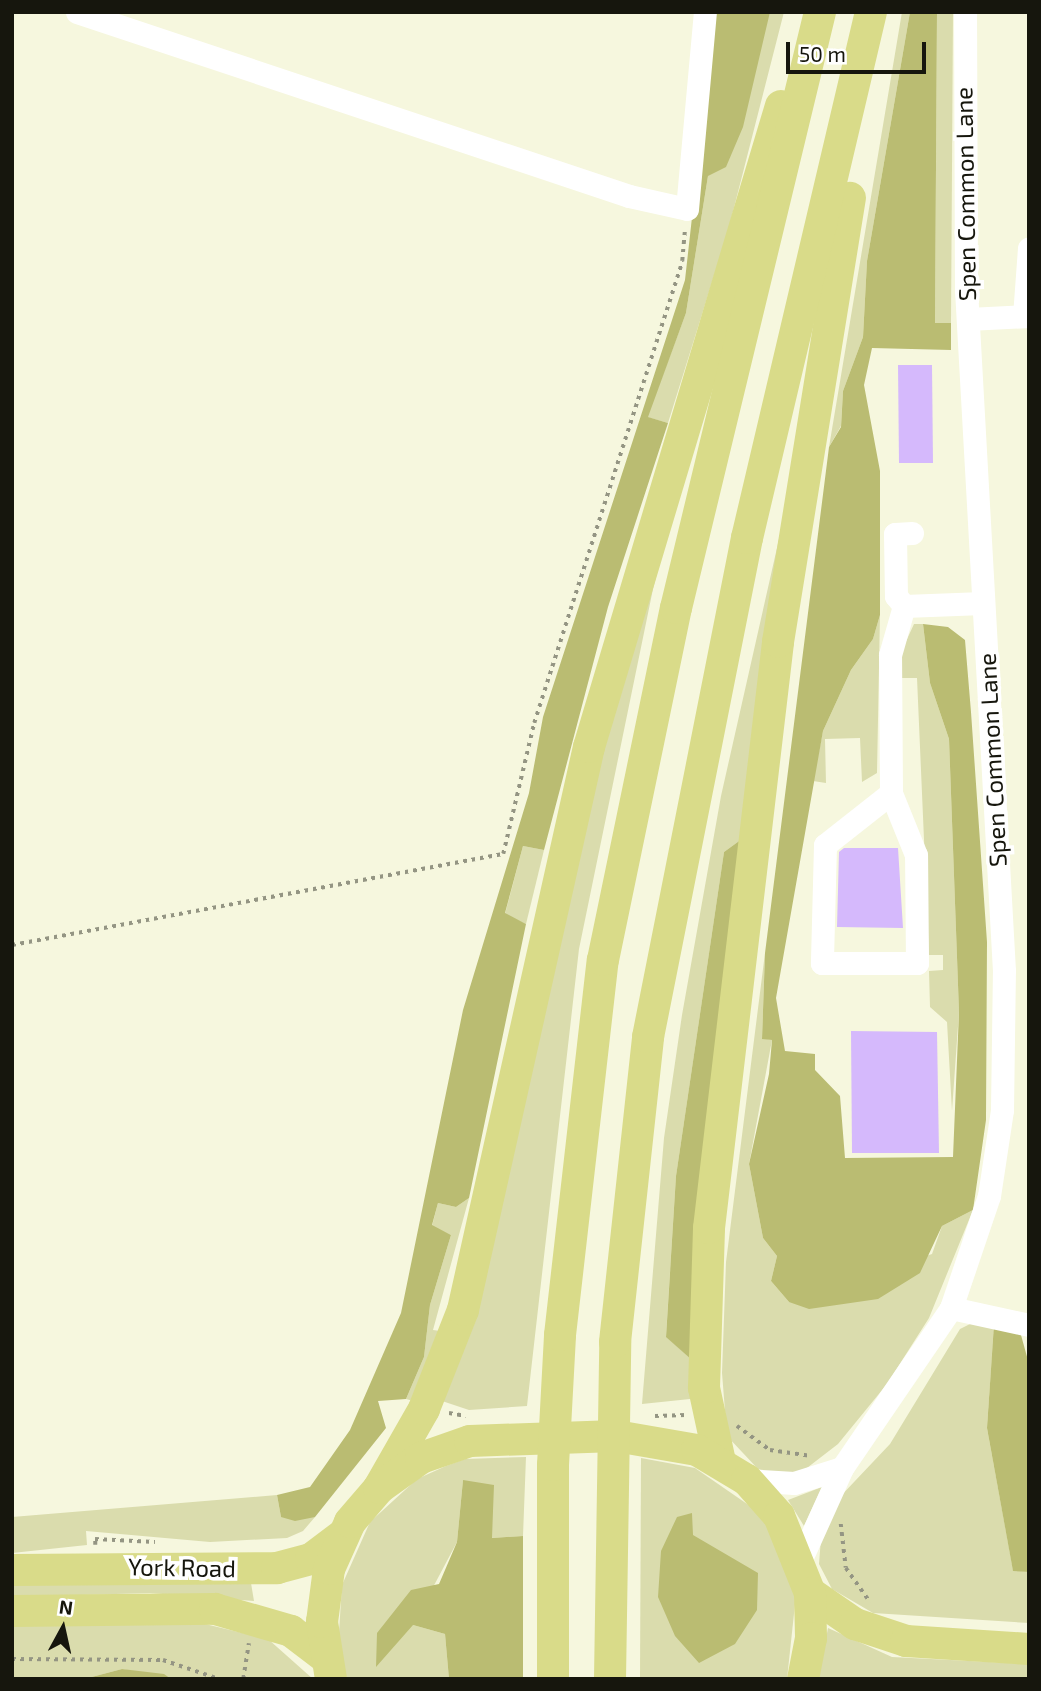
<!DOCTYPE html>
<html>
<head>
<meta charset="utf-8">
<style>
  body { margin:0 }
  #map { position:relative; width:1041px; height:1691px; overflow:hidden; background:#f6f7de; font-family:"Exo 2",sans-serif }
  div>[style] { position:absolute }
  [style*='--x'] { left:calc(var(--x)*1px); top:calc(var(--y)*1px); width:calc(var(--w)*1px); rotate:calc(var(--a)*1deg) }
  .green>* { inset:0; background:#dadcad }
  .forest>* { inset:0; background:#babc72 }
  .building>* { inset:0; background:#d5b9fc }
  .path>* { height:3.5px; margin-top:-1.75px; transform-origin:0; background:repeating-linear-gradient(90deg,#949583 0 3.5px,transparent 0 8.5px) }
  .minor>* { height:23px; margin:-11.5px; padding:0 11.5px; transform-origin:11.5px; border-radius:11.5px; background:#fff }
  .highway>* { height:32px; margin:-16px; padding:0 16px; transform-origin:16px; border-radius:16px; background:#d9db89 }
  span { translate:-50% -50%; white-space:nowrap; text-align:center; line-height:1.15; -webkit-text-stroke:7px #fff; paint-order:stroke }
  .street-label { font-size:24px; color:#16160d }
  .frame { position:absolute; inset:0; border:14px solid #16160d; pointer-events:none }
  .north { position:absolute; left:28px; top:1593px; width:70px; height:70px; -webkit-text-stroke:5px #fff; paint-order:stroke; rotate:8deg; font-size:19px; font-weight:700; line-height:28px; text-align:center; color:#16160d }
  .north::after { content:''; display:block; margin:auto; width:24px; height:32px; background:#16160d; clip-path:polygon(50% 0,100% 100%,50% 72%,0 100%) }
  .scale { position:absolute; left:786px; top:42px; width:140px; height:32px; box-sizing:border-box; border:4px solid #16160d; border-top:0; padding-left:9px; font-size:21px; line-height:24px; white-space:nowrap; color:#16160d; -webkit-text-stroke:5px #fff; paint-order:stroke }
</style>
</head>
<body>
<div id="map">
  <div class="green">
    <div style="clip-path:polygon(770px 12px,784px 12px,728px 231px,668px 423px,647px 417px,686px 313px,708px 176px)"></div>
    <div style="clip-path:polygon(902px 12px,910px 12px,867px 261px,863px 337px,843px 391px,841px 426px,829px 447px)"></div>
    <div style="clip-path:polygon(937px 12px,953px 12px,951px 323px,935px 323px)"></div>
    <div style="clip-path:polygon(698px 413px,653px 589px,579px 949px,527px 1406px,469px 1410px,439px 1400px,558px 912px)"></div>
    <div style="clip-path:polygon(800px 446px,746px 836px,724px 852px,676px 1176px,666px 1336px,693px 1361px,690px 1399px,642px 1404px,664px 1138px,682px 1015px,721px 796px)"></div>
    <div style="clip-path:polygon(880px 615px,877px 773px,862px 782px,860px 738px,825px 739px,826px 783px,813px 781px,823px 731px,851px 670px,873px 639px)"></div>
    <div style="clip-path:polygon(914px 624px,923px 624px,930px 683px,949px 739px,959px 1012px,952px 1111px,947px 1022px,930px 1007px,929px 971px,943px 970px,943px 955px,929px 955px,917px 678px,902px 678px,902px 650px)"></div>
    <div style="clip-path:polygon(523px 846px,544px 850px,526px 924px,505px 914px)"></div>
    <div style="clip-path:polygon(765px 953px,762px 1038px,772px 1040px,749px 1164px,763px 1238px,777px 1256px,771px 1281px,789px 1302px,932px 1254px,942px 1226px,973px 1210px,929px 1318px,887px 1384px,838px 1444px,803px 1471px,780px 1476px,758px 1469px,727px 1436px,722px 1373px,726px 1262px)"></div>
    <div style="clip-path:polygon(469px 1198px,433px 1330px,447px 1332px,417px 1402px,406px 1399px,424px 1357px,430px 1305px,451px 1235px,432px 1226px,438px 1203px,456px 1207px)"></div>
    <div style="clip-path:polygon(974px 1322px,994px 1324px,987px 1428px,1013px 1570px,1029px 1572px,1029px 1623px,873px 1613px,832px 1589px,819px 1564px,821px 1538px,837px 1500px,890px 1444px,960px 1329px)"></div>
    <div style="clip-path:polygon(526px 1457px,523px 1536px,491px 1538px,463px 1480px,457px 1542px,413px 1625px,445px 1634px,449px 1679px,347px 1679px,338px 1648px,342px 1585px,370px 1522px,417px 1479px,446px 1466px,465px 1459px)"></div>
    <div style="clip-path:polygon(641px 1458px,695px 1468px,750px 1506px,772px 1531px,796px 1595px,787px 1679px,640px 1679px)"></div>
    <div style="clip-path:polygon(822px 1487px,804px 1526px,788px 1500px)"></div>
    <div style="clip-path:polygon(277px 1495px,281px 1517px,315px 1517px,303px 1531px,287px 1538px,210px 1542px,86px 1531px,87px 1545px,12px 1553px,12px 1517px)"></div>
    <div style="clip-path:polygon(12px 1583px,251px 1583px,254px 1601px,150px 1593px,12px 1597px)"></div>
    <div style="clip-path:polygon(201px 1623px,268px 1639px,313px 1679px,171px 1679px,122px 1669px,84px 1679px,12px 1679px,12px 1625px)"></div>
    <div style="clip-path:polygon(828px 1628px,892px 1657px,1029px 1664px,1029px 1678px,818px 1679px)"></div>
  </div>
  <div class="forest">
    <div style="clip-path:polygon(715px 12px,770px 12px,743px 127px,726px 167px,708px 176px,686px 313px,648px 417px,668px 423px,608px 607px,544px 850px,523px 846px,505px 913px,526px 924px,469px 1198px,456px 1207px,438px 1203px,432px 1225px,451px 1235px,430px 1305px,424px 1357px,406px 1399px,378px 1401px,386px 1428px,315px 1517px,295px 1521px,281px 1517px,277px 1495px,310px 1487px,350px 1430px,401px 1313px,463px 1010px,529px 793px,543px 717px,685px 280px)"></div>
    <div style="clip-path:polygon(910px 12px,937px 12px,935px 323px,951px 323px,951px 350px,872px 348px,864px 385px,880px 471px,880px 615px,873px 639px,851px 670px,823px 731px,776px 998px,785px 1051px,815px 1054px,815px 1070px,840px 1096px,845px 1158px,953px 1157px,959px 1012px,949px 739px,930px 683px,923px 624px,948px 627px,965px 640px,971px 712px,987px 942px,986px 1120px,973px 1210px,942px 1226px,920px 1273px,878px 1299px,809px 1309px,789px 1302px,771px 1281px,777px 1256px,763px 1238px,749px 1164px,769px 1074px,772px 1040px,762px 1039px,765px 953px,829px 447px,841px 427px,843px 391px,863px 337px,867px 261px)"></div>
    <div style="clip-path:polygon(746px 836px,693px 1361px,666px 1337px,676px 1176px,724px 852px)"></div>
    <div style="clip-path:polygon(994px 1324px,1021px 1335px,1029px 1364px,1029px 1572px,1013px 1571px,987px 1428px)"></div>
    <div style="clip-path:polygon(463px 1480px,494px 1485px,492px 1538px,523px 1536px,523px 1679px,449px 1679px,445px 1634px,413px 1625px,376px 1667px,377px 1633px,411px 1590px,439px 1584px,457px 1542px)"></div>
    <div style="clip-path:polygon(692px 1513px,693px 1535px,758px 1573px,757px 1610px,735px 1644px,699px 1663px,675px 1636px,658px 1597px,661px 1551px,677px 1517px)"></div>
    <div style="clip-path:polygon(122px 1669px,164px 1674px,171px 1679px,84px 1679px)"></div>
  </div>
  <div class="building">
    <div style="clip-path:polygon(898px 365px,932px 365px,933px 463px,899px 463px)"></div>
    <div style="clip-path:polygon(844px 848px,898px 848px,903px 928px,837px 927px,839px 852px)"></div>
    <div style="clip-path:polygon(851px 1031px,937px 1032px,939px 1153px,852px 1153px)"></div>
  </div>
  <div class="path">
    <div style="--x:12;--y:945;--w:499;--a:-10.5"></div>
    <div style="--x:503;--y:854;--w:135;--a:-76.7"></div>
    <div style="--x:534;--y:723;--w:485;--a:-72.2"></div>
    <div style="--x:682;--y:261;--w:32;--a:-85"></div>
    <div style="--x:449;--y:1413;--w:17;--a:10"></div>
    <div style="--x:655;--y:1416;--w:31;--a:-2"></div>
    <div style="--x:737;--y:1426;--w:41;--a:36"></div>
    <div style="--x:770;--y:1450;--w:42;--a:8.1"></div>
    <div style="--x:841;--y:1524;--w:44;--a:83.5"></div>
    <div style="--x:846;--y:1568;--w:42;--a:54.8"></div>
    <div style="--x:95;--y:1545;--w:6;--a:-90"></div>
    <div style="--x:95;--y:1539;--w:60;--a:2.9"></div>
    <div style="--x:12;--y:1659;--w:151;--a:0.4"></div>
    <div style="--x:163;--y:1660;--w:59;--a:18.7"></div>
    <div style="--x:243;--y:1679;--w:36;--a:-81"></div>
  </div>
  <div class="minor">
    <div style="--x:77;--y:12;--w:582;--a:18.43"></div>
    <div style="--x:629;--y:196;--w:59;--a:12.6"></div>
    <div style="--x:687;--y:209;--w:198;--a:-84.8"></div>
    <div style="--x:1024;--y:316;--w:68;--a:-85.8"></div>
    <div style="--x:968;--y:319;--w:61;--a:-2.8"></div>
    <div style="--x:912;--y:533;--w:17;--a:177"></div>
    <div style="--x:895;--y:534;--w:62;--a:89.1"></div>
    <div style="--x:896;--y:596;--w:13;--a:51"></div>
    <div style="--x:904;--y:606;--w:79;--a:-2.2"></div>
    <div style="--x:891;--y:793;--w:84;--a:141.8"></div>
    <div style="--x:825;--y:845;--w:118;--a:91.5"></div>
    <div style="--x:822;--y:963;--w:95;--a:0"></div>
    <div style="--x:917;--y:963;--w:108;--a:-90.5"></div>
    <div style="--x:916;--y:855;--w:67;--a:-112"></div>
    <div style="--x:891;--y:793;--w:138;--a:-90.4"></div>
    <div style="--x:890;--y:655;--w:51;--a:-74.1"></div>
    <div style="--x:951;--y:1308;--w:80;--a:12.3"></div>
    <div style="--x:747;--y:1480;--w:47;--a:3.7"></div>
    <div style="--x:794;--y:1483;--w:50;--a:-17.4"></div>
    <div style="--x:801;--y:1559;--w:100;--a:-65.7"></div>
    <div style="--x:842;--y:1468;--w:194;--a:-55.7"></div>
    <div style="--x:951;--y:1308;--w:118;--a:-71.3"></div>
    <div style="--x:989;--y:1196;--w:87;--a:-81.4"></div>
    <div style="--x:1002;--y:1110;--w:139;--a:-89.2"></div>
    <div style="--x:1004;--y:971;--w:683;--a:-93.19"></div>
    <div style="--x:966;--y:289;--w:277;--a:-90.2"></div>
  </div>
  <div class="highway">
    <div style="--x:720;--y:1462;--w:76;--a:-102.2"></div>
    <div style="--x:704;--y:1388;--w:160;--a:-88.2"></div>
    <div style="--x:709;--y:1228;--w:590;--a:-83.28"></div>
    <div style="--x:778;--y:642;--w:450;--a:-80.8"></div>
    <div style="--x:379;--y:1488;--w:91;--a:-60.3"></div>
    <div style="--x:424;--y:1409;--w:106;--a:-68.5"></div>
    <div style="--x:463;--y:1310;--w:577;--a:-77.39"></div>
    <div style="--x:589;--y:747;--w:669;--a:-73.33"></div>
    <div style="--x:12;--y:1570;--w:265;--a:-0.4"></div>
    <div style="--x:277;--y:1568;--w:35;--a:-15"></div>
    <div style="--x:311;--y:1559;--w:40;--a:-37"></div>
    <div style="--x:810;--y:1593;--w:55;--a:34.6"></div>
    <div style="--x:855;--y:1624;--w:54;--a:18.4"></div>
    <div style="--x:906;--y:1641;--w:123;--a:3.7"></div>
    <div style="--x:12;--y:1611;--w:203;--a:-0.6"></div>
    <div style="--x:215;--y:1609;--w:79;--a:16.1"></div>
    <div style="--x:291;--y:1631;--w:43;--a:37.4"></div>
    <div style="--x:331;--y:1679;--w:58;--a:-99"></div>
    <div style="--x:322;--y:1622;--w:53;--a:-82.5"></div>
    <div style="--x:329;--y:1569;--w:51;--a:-65.9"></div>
    <div style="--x:350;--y:1522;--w:45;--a:-49.5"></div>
    <div style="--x:379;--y:1488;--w:52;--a:-35.5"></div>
    <div style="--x:421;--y:1458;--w:52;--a:-19.1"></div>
    <div style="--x:470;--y:1441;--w:146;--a:-2"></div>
    <div style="--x:616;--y:1436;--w:82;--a:9.8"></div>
    <div style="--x:697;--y:1450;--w:58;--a:31"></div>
    <div style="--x:747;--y:1480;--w:48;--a:48.4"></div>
    <div style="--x:779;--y:1516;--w:83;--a:68.1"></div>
    <div style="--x:810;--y:1593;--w:45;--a:88.7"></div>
    <div style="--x:811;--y:1638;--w:42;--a:101"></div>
    <div style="--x:553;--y:1679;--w:214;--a:-90"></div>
    <div style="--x:553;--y:1465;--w:130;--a:-86.9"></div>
    <div style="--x:560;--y:1335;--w:377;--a:-83.5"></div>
    <div style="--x:603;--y:960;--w:359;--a:-78.3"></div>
    <div style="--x:676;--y:608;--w:613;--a:-76.42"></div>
    <div style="--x:610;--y:1679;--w:337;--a:-89.1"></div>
    <div style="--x:615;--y:1342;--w:307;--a:-83.8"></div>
    <div style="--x:648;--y:1037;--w:509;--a:-78.78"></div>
    <div style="--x:747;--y:538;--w:540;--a:-76.74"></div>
  </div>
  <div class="street-label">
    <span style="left:965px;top:194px;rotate:-91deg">Spen Common Lane</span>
    <span style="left:992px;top:760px;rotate:-93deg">Spen Common Lane</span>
    <span style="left:182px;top:1567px;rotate:1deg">York Road</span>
  </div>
  <div class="frame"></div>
  <div class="north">N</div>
  <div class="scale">50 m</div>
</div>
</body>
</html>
